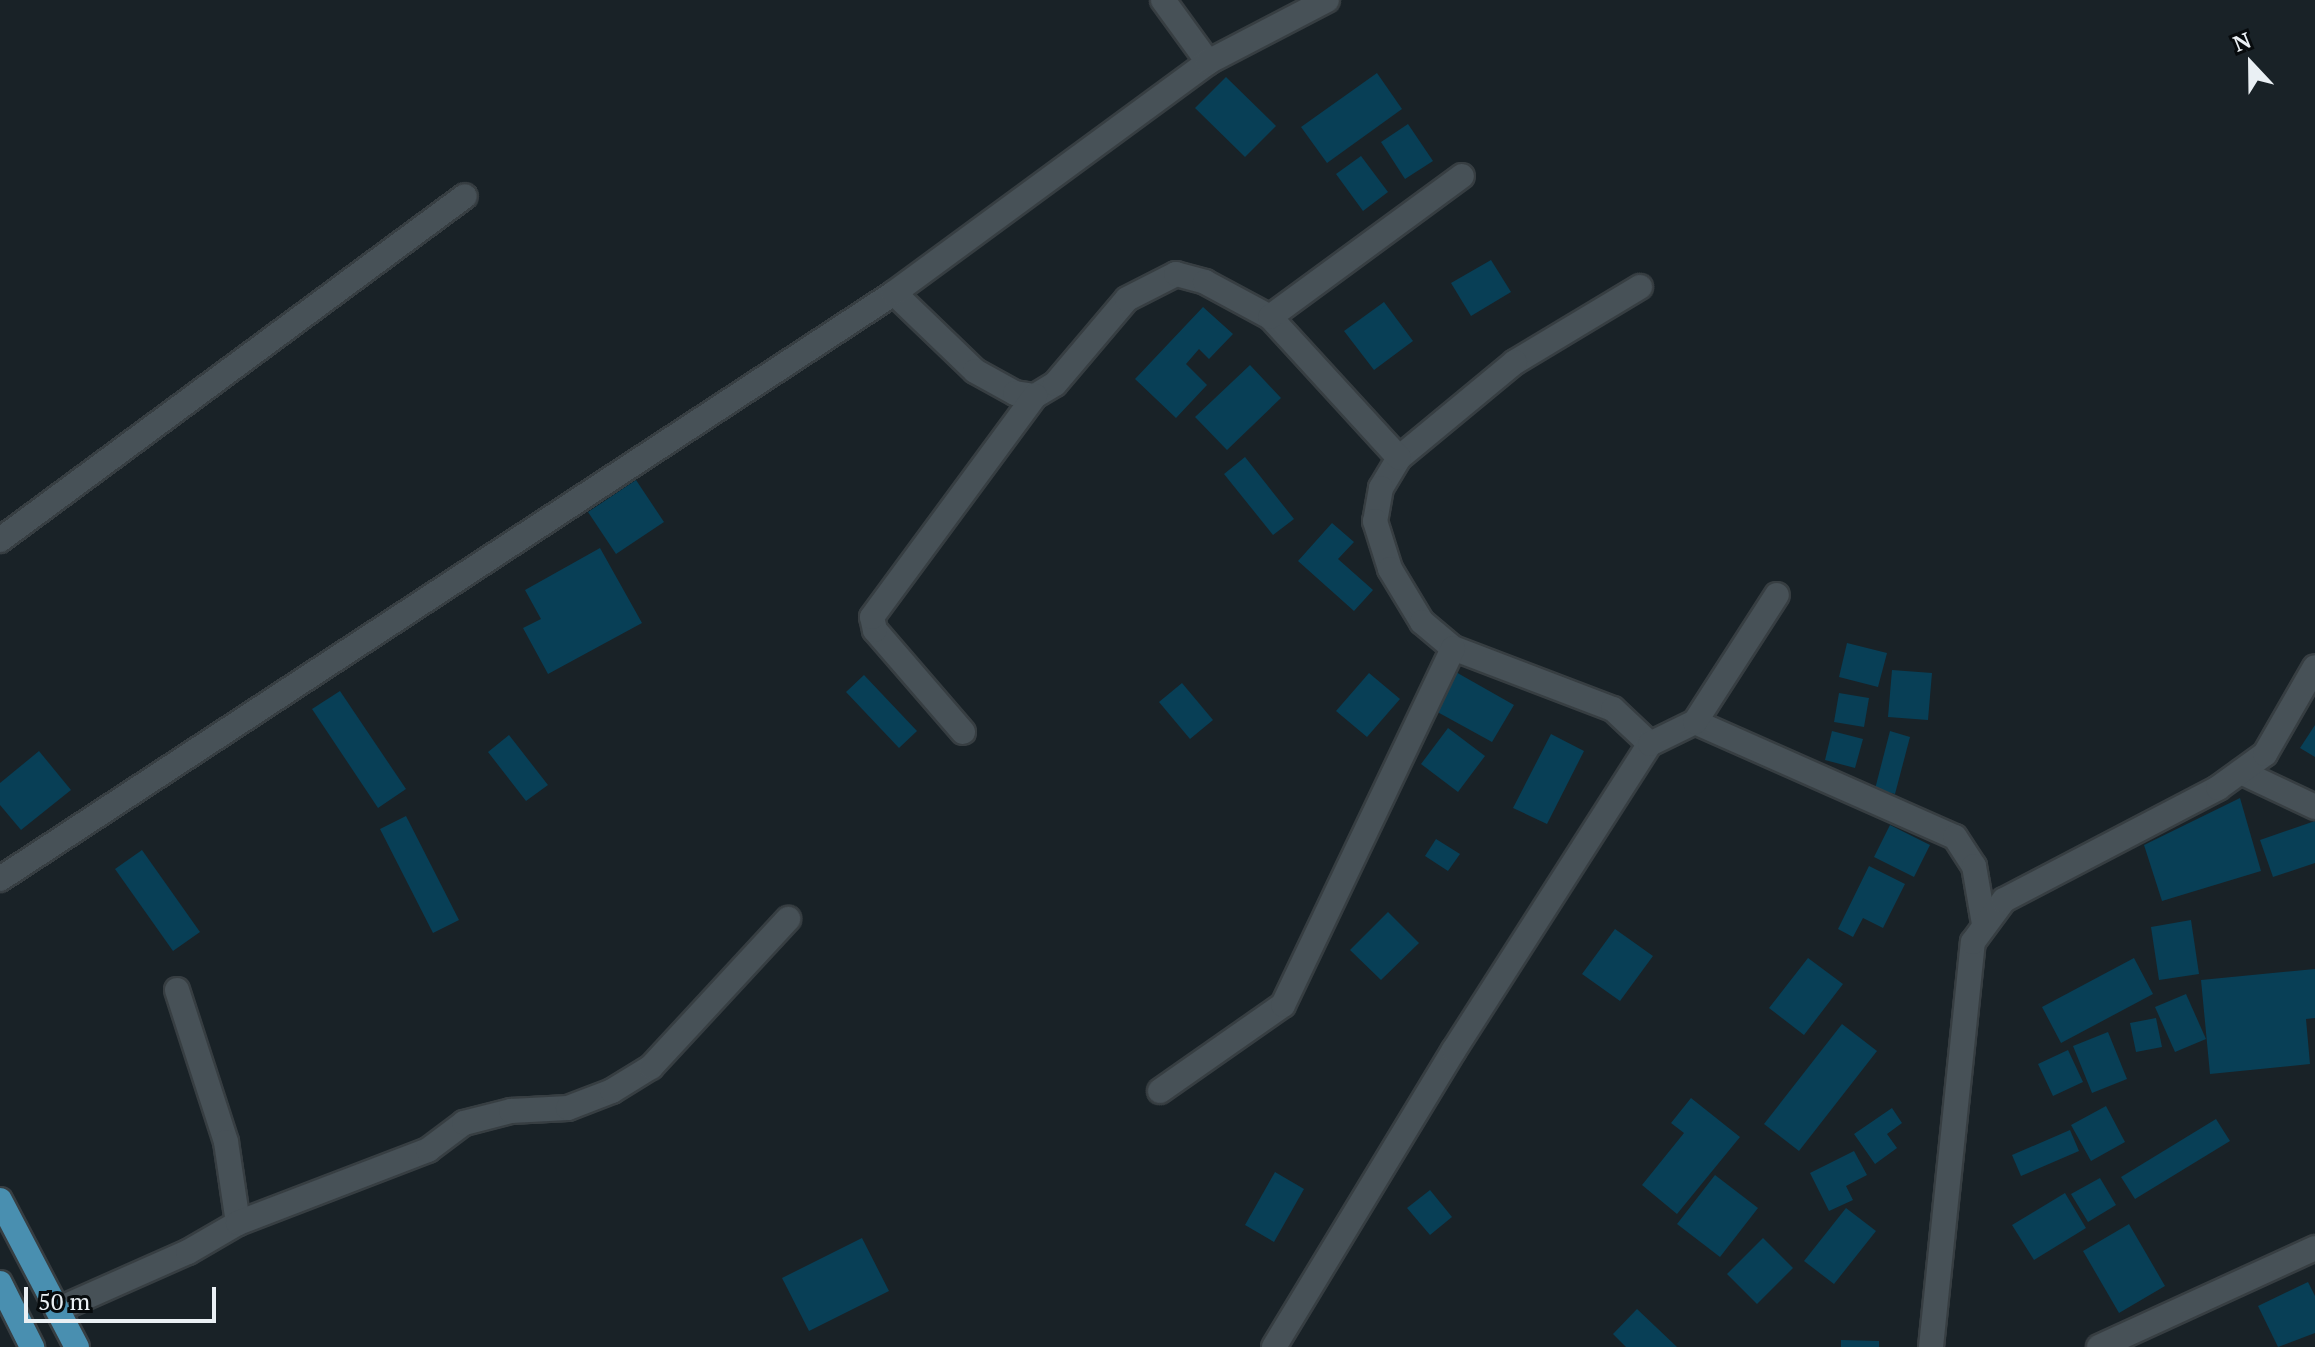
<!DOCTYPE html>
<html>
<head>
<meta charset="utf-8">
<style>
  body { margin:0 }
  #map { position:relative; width:2315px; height:1347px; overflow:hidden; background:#192227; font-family:"PT Serif",serif }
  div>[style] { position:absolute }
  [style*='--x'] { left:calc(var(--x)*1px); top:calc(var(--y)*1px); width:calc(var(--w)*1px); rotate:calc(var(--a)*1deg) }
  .building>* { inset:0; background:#083f56 }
  .roads { filter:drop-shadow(2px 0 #373e42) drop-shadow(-2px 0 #373e42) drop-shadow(0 2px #373e42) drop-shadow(0 -2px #373e42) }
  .minor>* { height:24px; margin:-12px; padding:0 12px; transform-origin:12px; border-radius:12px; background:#475157 }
  .major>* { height:24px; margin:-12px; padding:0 12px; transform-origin:12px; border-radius:12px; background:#498fb0 }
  span { translate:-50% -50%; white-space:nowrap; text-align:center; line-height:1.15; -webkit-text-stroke:7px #070b0d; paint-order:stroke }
  .north { position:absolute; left:2211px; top:24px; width:80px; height:80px; -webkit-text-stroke:6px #070b0d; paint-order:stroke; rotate:338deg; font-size:22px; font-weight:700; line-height:32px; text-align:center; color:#eaf0f4 }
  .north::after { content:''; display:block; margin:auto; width:28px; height:36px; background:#eaf0f4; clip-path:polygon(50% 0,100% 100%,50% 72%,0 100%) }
  .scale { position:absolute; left:24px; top:1287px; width:192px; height:36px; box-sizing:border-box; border:4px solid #eaf0f4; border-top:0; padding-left:10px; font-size:24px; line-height:28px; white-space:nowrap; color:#eaf0f4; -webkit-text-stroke:6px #070b0d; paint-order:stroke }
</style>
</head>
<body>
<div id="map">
  <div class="building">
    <div style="clip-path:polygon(1377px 73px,1402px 109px,1327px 163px,1301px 127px)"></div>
    <div style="clip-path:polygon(1226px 77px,1276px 126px,1245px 157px,1195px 108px)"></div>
    <div style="clip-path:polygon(1408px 124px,1433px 161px,1405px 179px,1381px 142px)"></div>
    <div style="clip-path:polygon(1361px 156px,1388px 192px,1363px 211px,1336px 174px)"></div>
    <div style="clip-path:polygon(1491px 260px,1511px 292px,1471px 316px,1451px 283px)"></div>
    <div style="clip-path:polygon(1384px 302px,1413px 341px,1374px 370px,1344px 331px)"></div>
    <div style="clip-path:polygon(1203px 307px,1233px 334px,1209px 359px,1199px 349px,1186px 364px,1207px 385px,1176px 418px,1135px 379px)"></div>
    <div style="clip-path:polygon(1250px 365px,1281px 398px,1227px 450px,1195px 417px)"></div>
    <div style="clip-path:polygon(1245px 457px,1294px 519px,1273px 535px,1224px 474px)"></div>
    <div style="clip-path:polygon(636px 480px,664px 522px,616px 554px,588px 512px)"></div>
    <div style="clip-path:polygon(1332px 523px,1354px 542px,1338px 559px,1373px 590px,1354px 611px,1298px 561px)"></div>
    <div style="clip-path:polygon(600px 548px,642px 623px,548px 674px,523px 628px,541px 619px,525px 590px)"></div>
    <div style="clip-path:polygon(1847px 643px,1887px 653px,1878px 687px,1839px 677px)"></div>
    <div style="clip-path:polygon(1892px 670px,1932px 673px,1928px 720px,1888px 717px)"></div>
    <div style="clip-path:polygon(1454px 671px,1514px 705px,1492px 742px,1432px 709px)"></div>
    <div style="clip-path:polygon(1369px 673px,1400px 699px,1367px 737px,1336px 711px)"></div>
    <div style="clip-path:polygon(864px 675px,917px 731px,899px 748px,846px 692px)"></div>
    <div style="clip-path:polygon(1182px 683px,1213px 720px,1190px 739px,1159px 702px)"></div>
    <div style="clip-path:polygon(340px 691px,406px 789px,378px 808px,312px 709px)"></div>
    <div style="clip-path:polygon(1839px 693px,1869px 698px,1864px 727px,1834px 722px)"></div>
    <div style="clip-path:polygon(2315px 725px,2315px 757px,2300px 748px)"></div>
    <div style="clip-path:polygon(1448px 728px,1485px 756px,1458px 792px,1421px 764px)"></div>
    <div style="clip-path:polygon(1832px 731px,1863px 739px,1855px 768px,1825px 760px)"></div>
    <div style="clip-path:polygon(1890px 731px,1910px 737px,1895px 794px,1875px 789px)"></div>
    <div style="clip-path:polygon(1551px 734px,1584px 751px,1547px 824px,1513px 808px)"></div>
    <div style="clip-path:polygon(509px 735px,548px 785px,526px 801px,488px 752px)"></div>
    <div style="clip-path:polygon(39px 751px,71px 790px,21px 830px,0 805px,0 783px)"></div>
    <div style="clip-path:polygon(2240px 798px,2261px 871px,2162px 901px,2144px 845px)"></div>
    <div style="clip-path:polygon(406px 816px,459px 920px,433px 933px,380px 829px)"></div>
    <div style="clip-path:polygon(2315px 821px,2315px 863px,2273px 877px,2260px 840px)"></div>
    <div style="clip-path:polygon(1890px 825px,1930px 845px,1914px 877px,1874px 857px)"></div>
    <div style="clip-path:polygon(1436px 839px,1460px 854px,1448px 871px,1425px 856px)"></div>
    <div style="clip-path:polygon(142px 850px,200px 932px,173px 951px,115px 869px)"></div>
    <div style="clip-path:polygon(1869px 866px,1905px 884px,1883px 928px,1863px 918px,1853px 937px,1838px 929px)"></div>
    <div style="clip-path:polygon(1388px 912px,1419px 943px,1381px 980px,1350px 950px)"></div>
    <div style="clip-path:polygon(2191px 920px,2199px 974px,2159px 980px,2151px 927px)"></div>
    <div style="clip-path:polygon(1615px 929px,1653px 956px,1620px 1001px,1582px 974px)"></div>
    <div style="clip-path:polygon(1808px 958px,1843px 984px,1804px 1035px,1769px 1008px)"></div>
    <div style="clip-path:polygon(2134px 958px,2153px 994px,2061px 1043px,2042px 1007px)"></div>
    <div style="clip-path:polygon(2315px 969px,2315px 1018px,2306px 1019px,2310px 1064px,2210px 1074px,2201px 980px)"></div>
    <div style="clip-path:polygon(2186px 994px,2206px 1039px,2175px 1052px,2155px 1007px)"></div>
    <div style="clip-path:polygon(2156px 1018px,2162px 1047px,2136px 1052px,2130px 1023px)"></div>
    <div style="clip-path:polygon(1842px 1024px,1877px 1051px,1799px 1151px,1764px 1124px)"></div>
    <div style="clip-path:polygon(2108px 1032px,2127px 1079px,2092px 1093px,2073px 1046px)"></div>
    <div style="clip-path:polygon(2068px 1050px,2083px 1082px,2053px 1096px,2038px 1064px)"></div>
    <div style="clip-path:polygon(1691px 1098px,1740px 1137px,1677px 1214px,1642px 1185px,1684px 1133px,1671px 1123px)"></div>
    <div style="clip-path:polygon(2106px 1106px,2125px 1142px,2091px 1161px,2071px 1125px)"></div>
    <div style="clip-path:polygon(1892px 1108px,1902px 1123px,1887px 1134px,1897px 1148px,1875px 1164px,1854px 1134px)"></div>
    <div style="clip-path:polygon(2216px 1119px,2230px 1141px,2135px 1199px,2121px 1177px)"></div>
    <div style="clip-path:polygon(2070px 1130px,2079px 1151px,2021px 1176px,2012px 1155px)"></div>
    <div style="clip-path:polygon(1854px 1151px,1867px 1175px,1846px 1186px,1853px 1200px,1829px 1211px,1810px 1173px)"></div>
    <div style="clip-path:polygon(1275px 1172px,1304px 1189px,1274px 1242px,1245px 1225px)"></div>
    <div style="clip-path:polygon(1715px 1175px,1758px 1208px,1720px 1257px,1677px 1224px)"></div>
    <div style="clip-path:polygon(2100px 1178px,2116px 1205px,2088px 1222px,2071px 1194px)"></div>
    <div style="clip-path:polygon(1430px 1190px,1452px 1217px,1430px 1235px,1407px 1208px)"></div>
    <div style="clip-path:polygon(2065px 1193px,2086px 1228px,2034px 1260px,2012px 1225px)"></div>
    <div style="clip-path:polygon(1846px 1208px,1876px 1231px,1834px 1284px,1804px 1261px)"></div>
    <div style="clip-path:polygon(2129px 1224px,2165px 1286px,2119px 1313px,2083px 1251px)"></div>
    <div style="clip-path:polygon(862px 1238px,889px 1291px,809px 1331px,782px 1278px)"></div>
    <div style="clip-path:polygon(1763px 1238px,1793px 1268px,1757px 1304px,1727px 1274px)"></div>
    <div style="clip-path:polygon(2308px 1282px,2315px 1296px,2315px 1333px,2278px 1347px,2258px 1306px)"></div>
    <div style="clip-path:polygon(1637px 1309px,1677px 1347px,1626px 1347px,1613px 1334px)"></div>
    <div style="clip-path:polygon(1841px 1340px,1879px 1341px,1879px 1347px,1841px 1347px)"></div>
  </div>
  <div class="roads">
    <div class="minor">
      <div style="--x:1163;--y:0;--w:77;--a:54"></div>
      <div style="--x:1640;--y:287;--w:146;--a:149"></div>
      <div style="--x:1515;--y:362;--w:151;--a:140.4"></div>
      <div style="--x:1399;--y:458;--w:35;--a:121"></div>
      <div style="--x:1381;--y:488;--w:34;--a:100"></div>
      <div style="--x:1375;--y:521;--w:50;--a:72.6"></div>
      <div style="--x:1390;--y:569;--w:62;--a:58.9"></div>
      <div style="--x:1422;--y:622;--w:40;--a:40"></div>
      <div style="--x:1453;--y:648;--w:171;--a:20.9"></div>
      <div style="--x:1613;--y:709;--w:51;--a:43.4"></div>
      <div style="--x:894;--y:293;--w:112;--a:43.9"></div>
      <div style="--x:975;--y:371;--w:46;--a:28.8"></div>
      <div style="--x:1015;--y:393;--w:20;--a:9"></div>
      <div style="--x:1035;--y:396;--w:23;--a:-31"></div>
      <div style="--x:1055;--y:384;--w:111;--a:-49.7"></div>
      <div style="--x:1127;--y:299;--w:55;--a:-27"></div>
      <div style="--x:1176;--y:274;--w:30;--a:15"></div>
      <div style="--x:1205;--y:282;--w:74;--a:28.3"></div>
      <div style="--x:1270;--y:317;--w:191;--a:47.5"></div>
      <div style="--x:1270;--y:317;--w:238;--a:-36.3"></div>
      <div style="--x:0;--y:540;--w:578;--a:-36.49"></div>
      <div style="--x:1695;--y:722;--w:284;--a:23.9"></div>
      <div style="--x:1955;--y:837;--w:35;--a:57"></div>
      <div style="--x:1974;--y:866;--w:59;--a:80.2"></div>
      <div style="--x:963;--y:732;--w:135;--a:-130.8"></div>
      <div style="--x:875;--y:630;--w:13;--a:-103"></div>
      <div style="--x:872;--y:617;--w:275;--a:-53.6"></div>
      <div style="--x:2241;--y:772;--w:82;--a:25.3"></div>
      <div style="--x:0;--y:879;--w:1069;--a:-33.24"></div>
      <div style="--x:894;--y:293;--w:390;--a:-36.3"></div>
      <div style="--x:1208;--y:62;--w:134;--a:-27.5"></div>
      <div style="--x:177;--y:990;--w:160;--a:72.1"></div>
      <div style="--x:226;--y:1142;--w:82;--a:81.6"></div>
      <div style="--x:1160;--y:1091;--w:150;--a:-35"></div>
      <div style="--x:1283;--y:1005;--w:395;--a:-64.5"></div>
      <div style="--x:57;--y:1310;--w:143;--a:-23.9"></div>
      <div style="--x:188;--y:1252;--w:58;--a:-30.1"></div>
      <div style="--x:238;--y:1223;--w:204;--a:-21"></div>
      <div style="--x:428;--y:1150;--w:45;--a:-36.9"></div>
      <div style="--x:464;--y:1123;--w:49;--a:-14.3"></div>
      <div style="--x:511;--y:1111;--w:57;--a:-3"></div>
      <div style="--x:568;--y:1108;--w:47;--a:-21.1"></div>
      <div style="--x:612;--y:1091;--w:46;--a:-31.6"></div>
      <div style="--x:651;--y:1067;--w:202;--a:-47.2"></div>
      <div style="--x:1274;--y:1347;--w:347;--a:-58.8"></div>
      <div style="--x:1454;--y:1050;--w:363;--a:-57.4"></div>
      <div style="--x:1650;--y:744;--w:50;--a:-26.1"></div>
      <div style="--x:1695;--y:722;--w:151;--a:-57.2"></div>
      <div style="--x:1931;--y:1347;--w:407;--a:-84.1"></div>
      <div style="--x:1973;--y:942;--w:52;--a:-53.6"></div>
      <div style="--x:2004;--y:900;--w:242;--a:-27.6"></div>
      <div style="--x:2218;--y:788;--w:58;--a:-35.9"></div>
      <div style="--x:2265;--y:754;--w:100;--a:-60.1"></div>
      <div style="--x:2099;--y:1347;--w:238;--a:-24.6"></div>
    </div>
    <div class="major">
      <div style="--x:0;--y:1200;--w:166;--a:62.4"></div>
      <div style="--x:0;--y:1283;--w:72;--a:63.4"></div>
    </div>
  </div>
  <div class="north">N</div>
  <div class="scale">50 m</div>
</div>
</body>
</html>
